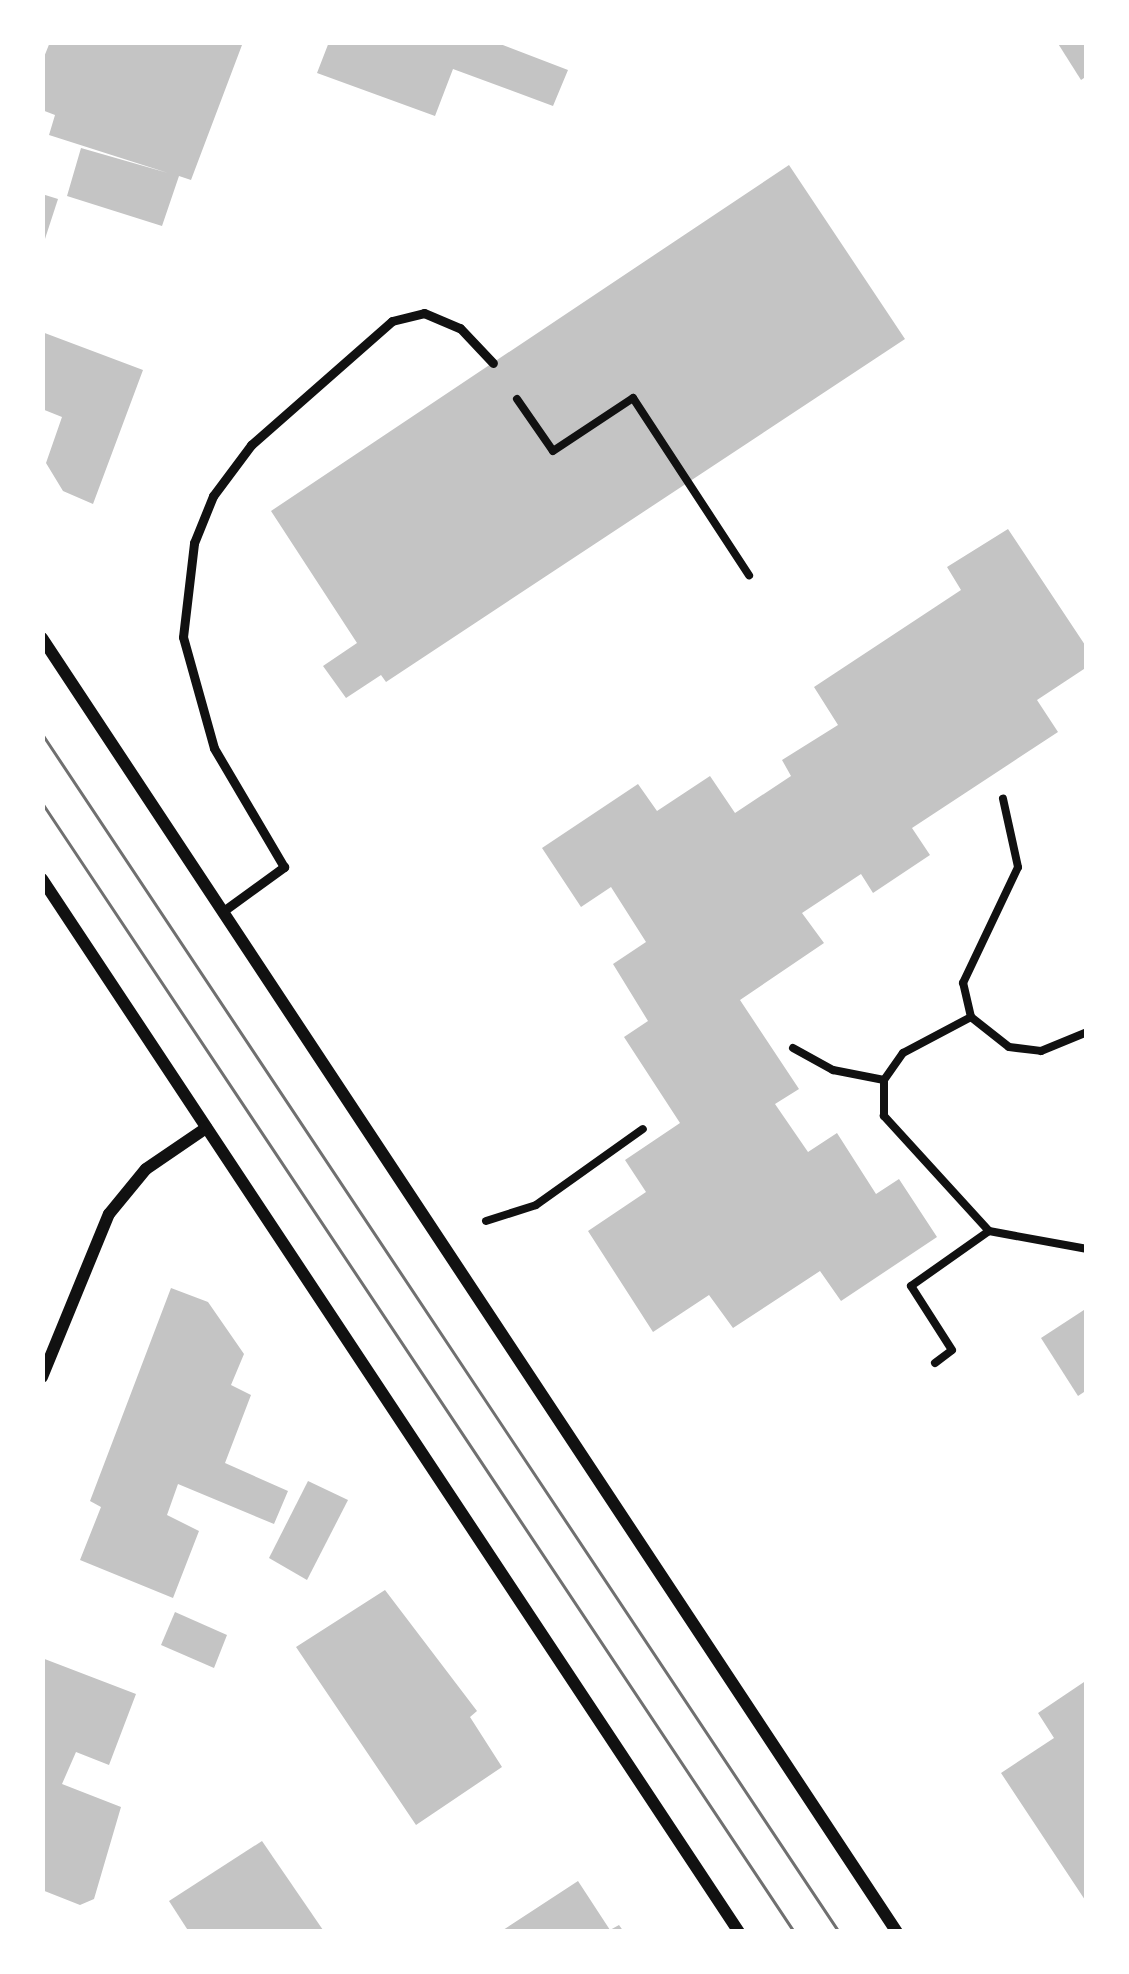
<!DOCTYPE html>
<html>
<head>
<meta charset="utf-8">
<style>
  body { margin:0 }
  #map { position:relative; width:1129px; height:1974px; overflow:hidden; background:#fff; font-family:Barlow,sans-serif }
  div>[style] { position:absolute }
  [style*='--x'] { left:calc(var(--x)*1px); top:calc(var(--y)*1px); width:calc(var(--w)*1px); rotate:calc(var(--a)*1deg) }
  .building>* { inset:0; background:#c4c4c4 }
  .path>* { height:8px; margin:-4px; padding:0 4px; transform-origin:4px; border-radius:4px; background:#111 }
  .service>* { height:9px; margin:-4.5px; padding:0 4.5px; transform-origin:4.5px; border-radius:4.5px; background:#111 }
  .minor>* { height:12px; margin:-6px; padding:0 6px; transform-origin:6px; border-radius:6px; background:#111 }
  .tram>* { height:3px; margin:-1.5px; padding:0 1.5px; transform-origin:1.5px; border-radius:1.5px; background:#707070 }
  span { translate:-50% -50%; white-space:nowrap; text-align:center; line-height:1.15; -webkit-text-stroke:9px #fff; paint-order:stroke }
  .frame { position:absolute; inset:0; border:45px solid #fff; pointer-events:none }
</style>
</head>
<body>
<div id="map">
  <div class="building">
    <div style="clip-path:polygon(50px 42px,242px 45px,191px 180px,179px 176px,162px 226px,67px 196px,81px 148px,168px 173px,49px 135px,55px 115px,42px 110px,42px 62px)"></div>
    <div style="clip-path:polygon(329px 42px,495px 42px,568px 70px,553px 106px,453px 69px,435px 116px,317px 73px)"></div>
    <div style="clip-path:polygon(1057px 42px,1087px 42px,1087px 76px,1081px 80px)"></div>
    <div style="clip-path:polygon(789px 165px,905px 339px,386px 682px,381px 675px,346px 698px,323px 666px,357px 643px,271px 511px)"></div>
    <div style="clip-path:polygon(42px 194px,58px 199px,43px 245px,42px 244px)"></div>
    <div style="clip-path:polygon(42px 332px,143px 370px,93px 504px,63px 491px,46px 463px,62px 417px,42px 409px)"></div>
    <div style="clip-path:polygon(1008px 529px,1087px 648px,1087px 667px,1037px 700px,1058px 732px,912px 828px,930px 855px,873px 893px,861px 874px,802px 913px,824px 943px,740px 1000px,799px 1089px,775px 1104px,808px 1152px,837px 1133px,876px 1194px,899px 1179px,937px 1237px,841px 1301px,820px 1271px,733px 1328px,709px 1295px,653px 1332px,588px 1231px,646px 1192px,625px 1160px,680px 1123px,624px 1037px,648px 1021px,613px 964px,646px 942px,611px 887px,581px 907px,542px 848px,638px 784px,657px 811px,710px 776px,735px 813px,791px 776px,782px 760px,838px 725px,814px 687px,961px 590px,947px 567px)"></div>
    <div style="clip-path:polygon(171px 1288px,208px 1302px,244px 1354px,231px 1385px,251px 1395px,225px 1463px,288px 1491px,274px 1524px,178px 1484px,167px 1515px,199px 1531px,173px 1598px,80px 1560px,101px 1507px,90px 1501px)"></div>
    <div style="clip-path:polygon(1087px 1308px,1087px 1390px,1078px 1396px,1041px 1338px)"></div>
    <div style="clip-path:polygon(308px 1481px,348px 1500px,307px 1580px,269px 1558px)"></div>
    <div style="clip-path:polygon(385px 1590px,477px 1711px,470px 1717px,502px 1767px,416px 1825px,296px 1647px)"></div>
    <div style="clip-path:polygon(175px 1612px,227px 1635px,214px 1668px,161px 1645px)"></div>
    <div style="clip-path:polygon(42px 1658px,136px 1694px,109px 1765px,76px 1752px,62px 1784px,121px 1807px,94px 1899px,80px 1905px,42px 1890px)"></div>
    <div style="clip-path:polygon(1087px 1680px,1087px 1903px,1001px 1773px,1054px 1738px,1038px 1713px)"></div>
    <div style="clip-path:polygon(262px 1841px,323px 1930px,189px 1932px,169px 1901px)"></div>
    <div style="clip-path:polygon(578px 1881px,610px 1930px,619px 1925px,624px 1932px,500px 1932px)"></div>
  </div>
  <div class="path">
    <div style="--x:517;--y:399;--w:63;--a:55.3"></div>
    <div style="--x:553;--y:451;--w:96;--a:-33.5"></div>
    <div style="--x:633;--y:398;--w:212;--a:56.8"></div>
    <div style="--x:971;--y:1017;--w:48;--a:38.3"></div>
    <div style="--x:1009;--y:1047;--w:32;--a:7"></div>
    <div style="--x:1041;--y:1051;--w:50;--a:-22.4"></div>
    <div style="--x:793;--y:1048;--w:46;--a:28.8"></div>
    <div style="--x:833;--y:1070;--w:52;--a:11.1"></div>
    <div style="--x:486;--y:1221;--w:52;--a:-17.7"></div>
    <div style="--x:536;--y:1205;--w:131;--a:-35.4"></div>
    <div style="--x:989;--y:1231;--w:156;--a:-132.4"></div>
    <div style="--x:884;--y:1116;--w:36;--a:-90"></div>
    <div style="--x:884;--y:1080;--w:33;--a:-55"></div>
    <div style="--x:903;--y:1053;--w:77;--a:-27.9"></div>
    <div style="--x:971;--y:1017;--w:35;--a:-103"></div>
    <div style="--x:963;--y:983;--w:128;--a:-64.6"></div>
    <div style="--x:1018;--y:867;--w:70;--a:-102.4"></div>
    <div style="--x:935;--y:1363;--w:21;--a:-37"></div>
    <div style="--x:952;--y:1350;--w:76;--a:-122.6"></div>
    <div style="--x:911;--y:1286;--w:95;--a:-35.2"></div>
    <div style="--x:989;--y:1231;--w:100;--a:10.4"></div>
  </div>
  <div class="service">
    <div style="--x:222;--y:912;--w:77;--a:-36"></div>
    <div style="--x:284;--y:867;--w:138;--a:-120.5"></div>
    <div style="--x:214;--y:748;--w:115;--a:-105.6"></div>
    <div style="--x:183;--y:637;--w:95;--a:-83.3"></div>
    <div style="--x:194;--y:543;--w:51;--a:-68"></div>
    <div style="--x:213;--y:496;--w:64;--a:-53.3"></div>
    <div style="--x:251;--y:445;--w:188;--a:-41.3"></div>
    <div style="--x:392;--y:321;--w:33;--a:-14"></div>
    <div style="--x:424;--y:313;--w:39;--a:23"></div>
    <div style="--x:460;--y:328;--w:48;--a:46.7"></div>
  </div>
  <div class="minor">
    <div style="--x:42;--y:638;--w:1551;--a:56.55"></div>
    <div style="--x:42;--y:879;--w:1263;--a:56.5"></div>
    <div style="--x:42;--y:1377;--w:176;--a:-67.7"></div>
    <div style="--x:109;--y:1214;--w:58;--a:-50.6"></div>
    <div style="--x:146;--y:1169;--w:73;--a:-34.3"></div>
  </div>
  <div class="tram">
    <div style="--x:42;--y:734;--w:1439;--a:56.37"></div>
    <div style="--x:42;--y:803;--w:1357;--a:56.33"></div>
  </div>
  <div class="frame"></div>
</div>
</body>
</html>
